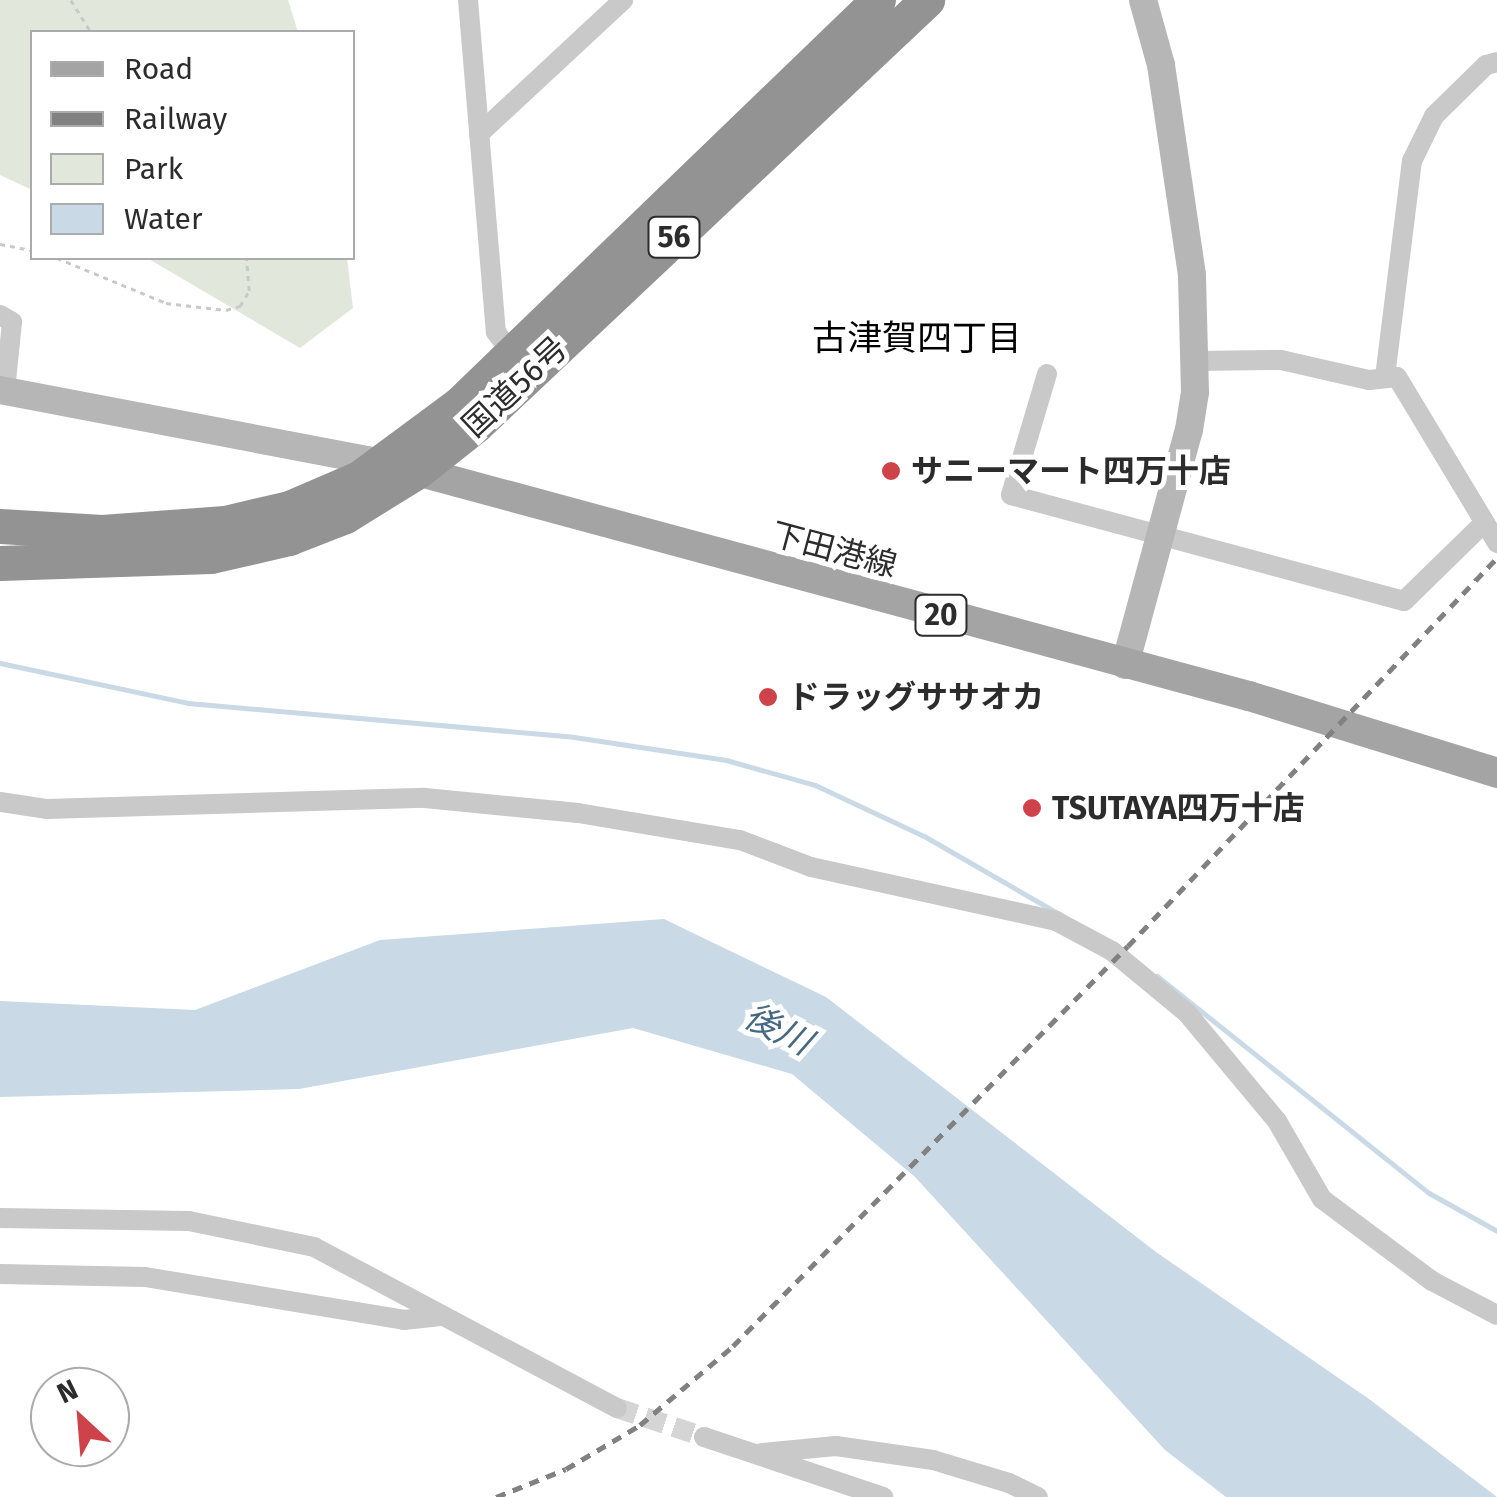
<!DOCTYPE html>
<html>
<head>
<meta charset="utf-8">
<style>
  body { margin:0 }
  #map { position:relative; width:1497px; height:1497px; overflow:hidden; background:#fff; font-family:"Fira Sans","Noto Sans JP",sans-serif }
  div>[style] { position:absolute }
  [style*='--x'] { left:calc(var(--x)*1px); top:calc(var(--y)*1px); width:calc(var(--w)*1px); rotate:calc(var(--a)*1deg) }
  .green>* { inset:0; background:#e1e8db }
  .water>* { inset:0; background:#c9dae6 }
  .stream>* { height:5px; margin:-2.5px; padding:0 2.5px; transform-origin:2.5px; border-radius:2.5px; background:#c9dae6 }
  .street-tunnel>* { height:20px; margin-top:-10px; transform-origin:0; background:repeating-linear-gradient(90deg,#d5d5d5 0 20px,transparent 0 30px) }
  .path>* { height:2.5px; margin-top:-1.25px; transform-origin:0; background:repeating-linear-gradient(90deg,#c9c9c9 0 5px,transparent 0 10px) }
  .street>* { height:20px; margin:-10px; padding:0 10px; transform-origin:10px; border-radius:10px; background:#c9c9c9 }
  .secondary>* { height:28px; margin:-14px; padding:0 14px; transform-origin:14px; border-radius:14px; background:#b6b6b6 }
  .primary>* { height:30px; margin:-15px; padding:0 15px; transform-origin:15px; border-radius:15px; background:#a4a4a4 }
  .highway>* { height:35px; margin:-17.5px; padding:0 17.5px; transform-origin:17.5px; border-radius:17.5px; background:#939393 }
  .rail>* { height:5px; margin-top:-2.5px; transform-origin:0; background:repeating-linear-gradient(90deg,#818181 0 10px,transparent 0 18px) }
  .dots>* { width:28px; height:28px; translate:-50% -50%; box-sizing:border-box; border:5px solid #fff; border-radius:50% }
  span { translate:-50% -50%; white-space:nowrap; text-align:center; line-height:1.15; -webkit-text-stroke:10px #fff; paint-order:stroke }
  .shield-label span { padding:2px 8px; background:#fff; border:2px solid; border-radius:8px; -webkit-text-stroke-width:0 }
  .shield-label { font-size:30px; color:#2c2c2c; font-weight:700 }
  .street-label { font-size:32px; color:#2c2c2c }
  .poi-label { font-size:32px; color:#2c2c2c; font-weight:700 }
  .left { translate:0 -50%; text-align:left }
  .neighbourhood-label { font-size:35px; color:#000 }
  .water-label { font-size:35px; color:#456983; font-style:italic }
  .legend { position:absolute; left:30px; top:30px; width:325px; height:230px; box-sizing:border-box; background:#fff; border:2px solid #ababab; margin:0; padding:12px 18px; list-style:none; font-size:30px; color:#2c2c2c }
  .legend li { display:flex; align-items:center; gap:20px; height:50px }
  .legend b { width:50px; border:2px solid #ababab }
  .north { position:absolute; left:30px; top:1367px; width:100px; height:100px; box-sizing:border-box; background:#fff; border:2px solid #ababab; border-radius:50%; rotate:334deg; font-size:28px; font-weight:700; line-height:40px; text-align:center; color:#2c2c2c }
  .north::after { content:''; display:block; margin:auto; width:35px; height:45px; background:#ce4249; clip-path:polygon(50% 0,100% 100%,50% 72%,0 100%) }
</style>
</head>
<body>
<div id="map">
  <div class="green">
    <div style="clip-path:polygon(0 0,288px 0,298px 32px,32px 32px,32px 190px,0 175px)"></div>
    <div style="clip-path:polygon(147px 258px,347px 258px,353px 308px,300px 348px)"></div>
  </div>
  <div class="water">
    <div style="clip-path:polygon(664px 919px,826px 997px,1156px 1252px,1369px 1399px,1497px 1497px,1226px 1497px,1165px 1450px,915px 1177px,792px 1074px,633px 1028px,299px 1089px,0 1097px,0 1001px,195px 1010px,380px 940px)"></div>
  </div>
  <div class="stream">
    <div style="--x:0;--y:663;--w:192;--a:12"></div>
    <div style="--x:188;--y:703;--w:387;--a:5"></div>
    <div style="--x:574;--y:737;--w:154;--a:8.6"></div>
    <div style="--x:726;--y:760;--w:92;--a:15.7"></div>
    <div style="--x:815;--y:785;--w:120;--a:25.1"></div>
    <div style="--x:924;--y:836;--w:156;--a:30"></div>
    <div style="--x:1157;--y:976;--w:348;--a:38.6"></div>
    <div style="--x:1429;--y:1193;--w:78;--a:29.2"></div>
  </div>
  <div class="street-tunnel">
    <div style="--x:617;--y:1408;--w:92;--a:18.4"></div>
  </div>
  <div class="path">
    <div style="--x:71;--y:0;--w:38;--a:58"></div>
    <div style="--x:0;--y:244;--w:33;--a:11"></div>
    <div style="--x:57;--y:258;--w:118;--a:22.4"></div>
    <div style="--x:166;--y:303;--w:60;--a:6.7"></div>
    <div style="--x:226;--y:310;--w:15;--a:-16"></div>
    <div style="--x:240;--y:306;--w:17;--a:-59"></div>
    <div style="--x:249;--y:291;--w:33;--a:-95"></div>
  </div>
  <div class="street">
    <div style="--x:468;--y:0;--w:333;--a:85.2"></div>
    <div style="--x:496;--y:332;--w:24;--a:54"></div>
    <div style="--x:479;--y:134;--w:197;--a:-42.9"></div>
    <div style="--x:0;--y:315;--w:14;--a:30"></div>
    <div style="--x:12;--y:322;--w:69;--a:95.8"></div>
    <div style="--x:1195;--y:361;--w:86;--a:-0.7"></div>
    <div style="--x:1281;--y:360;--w:90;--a:12.8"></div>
    <div style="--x:1369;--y:380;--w:28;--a:-6"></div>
    <div style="--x:1397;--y:377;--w:194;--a:58.9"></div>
    <div style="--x:1047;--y:374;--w:126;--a:106.6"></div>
    <div style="--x:1011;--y:495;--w:407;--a:15.1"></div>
    <div style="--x:1404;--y:601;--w:109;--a:-44.3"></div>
    <div style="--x:1385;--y:377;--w:218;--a:-82.9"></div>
    <div style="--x:1412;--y:161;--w:50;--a:-63.9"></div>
    <div style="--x:1434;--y:116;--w:73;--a:-44.4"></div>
    <div style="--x:1486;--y:65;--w:11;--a:-15"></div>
    <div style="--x:0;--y:802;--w:48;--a:8.5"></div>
    <div style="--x:47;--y:809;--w:378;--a:-1.7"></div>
    <div style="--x:425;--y:798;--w:154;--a:5.6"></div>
    <div style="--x:578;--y:813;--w:164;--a:9.5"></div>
    <div style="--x:740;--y:840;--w:76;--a:20.8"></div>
    <div style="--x:811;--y:867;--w:251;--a:12.4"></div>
    <div style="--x:1056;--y:921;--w:64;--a:28.2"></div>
    <div style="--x:1112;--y:951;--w:97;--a:39.6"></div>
    <div style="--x:1187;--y:1013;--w:141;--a:50.2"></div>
    <div style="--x:1277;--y:1121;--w:90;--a:60"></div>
    <div style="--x:1322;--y:1199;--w:137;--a:36.7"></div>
    <div style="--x:1432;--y:1281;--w:73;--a:27.6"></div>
    <div style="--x:0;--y:1218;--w:189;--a:0.9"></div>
    <div style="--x:189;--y:1221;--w:128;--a:11.7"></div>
    <div style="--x:314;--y:1247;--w:343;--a:28"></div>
    <div style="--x:0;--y:1274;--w:145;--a:1.2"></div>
    <div style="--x:145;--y:1277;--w:263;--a:9.4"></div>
    <div style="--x:404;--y:1320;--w:39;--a:-6"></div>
    <div style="--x:704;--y:1437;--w:189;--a:18.5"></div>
    <div style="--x:762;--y:1453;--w:74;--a:-5.4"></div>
    <div style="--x:836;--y:1446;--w:98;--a:8.2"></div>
    <div style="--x:933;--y:1460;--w:79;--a:16.8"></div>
    <div style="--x:1009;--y:1483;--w:32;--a:26"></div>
  </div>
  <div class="secondary">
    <div style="--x:0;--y:390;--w:391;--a:10.8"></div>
    <div style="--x:1125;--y:665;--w:244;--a:-74.8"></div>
    <div style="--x:1189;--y:430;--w:38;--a:-81"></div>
    <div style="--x:1195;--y:392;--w:117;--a:-91.5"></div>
    <div style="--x:1192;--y:275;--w:212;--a:-98.4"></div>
    <div style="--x:1161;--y:65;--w:67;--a:-105.5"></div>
  </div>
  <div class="primary">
    <div style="--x:402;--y:467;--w:877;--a:15.13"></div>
    <div style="--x:1249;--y:696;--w:260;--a:17.2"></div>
  </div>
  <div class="highway">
    <div style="--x:0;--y:526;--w:102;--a:3.4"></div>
    <div style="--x:102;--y:532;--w:123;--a:-4.2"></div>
    <div style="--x:225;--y:523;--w:66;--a:-13.2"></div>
    <div style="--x:289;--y:508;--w:76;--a:-23.2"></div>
    <div style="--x:359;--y:478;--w:124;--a:-36.5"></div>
    <div style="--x:459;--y:404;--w:582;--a:-43.96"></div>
    <div style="--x:0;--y:563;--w:211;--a:-1.9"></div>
    <div style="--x:211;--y:556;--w:80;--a:-13"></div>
    <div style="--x:289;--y:538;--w:60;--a:-21.4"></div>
    <div style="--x:345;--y:516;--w:86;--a:-31.7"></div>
    <div style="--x:418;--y:471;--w:74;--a:-38.4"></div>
    <div style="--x:476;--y:425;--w:620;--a:-43.3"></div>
  </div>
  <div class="rail">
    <div style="--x:496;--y:1497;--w:75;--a:-21.8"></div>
    <div style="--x:566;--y:1469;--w:86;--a:-30.7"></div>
    <div style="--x:640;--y:1425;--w:122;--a:-40.3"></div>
    <div style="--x:733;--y:1346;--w:562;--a:-45.36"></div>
    <div style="--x:1128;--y:946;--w:535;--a:-46.44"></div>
  </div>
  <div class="dots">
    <div style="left:891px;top:471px;background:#ce4249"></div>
    <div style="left:768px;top:697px;background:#ce4249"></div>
    <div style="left:1032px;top:808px;background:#ce4249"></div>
  </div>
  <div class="shield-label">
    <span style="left:674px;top:237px">56</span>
    <span style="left:941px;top:615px">20</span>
  </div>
  <div class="street-label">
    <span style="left:515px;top:387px;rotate:-43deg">国道56号</span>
    <span style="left:834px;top:550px;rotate:15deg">下田港線</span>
  </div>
  <div class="poi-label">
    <span class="left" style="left:911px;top:471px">サニーマート四万十店</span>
    <span class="left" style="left:788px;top:697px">ドラッグササオカ</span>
    <span class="left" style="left:1052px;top:808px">TSUTAYA四万十店</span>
  </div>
  <div class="neighbourhood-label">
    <span style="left:917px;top:338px">古津賀四丁目</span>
  </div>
  <div class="water-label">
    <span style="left:778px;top:1029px;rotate:27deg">後川</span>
  </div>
  <ul class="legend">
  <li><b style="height:12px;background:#a4a4a4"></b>Road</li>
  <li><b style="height:12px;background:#818181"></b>Railway</li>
  <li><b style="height:28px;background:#e1e8db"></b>Park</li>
  <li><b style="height:28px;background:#c9dae6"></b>Water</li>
  </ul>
  <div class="north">N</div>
</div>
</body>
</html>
